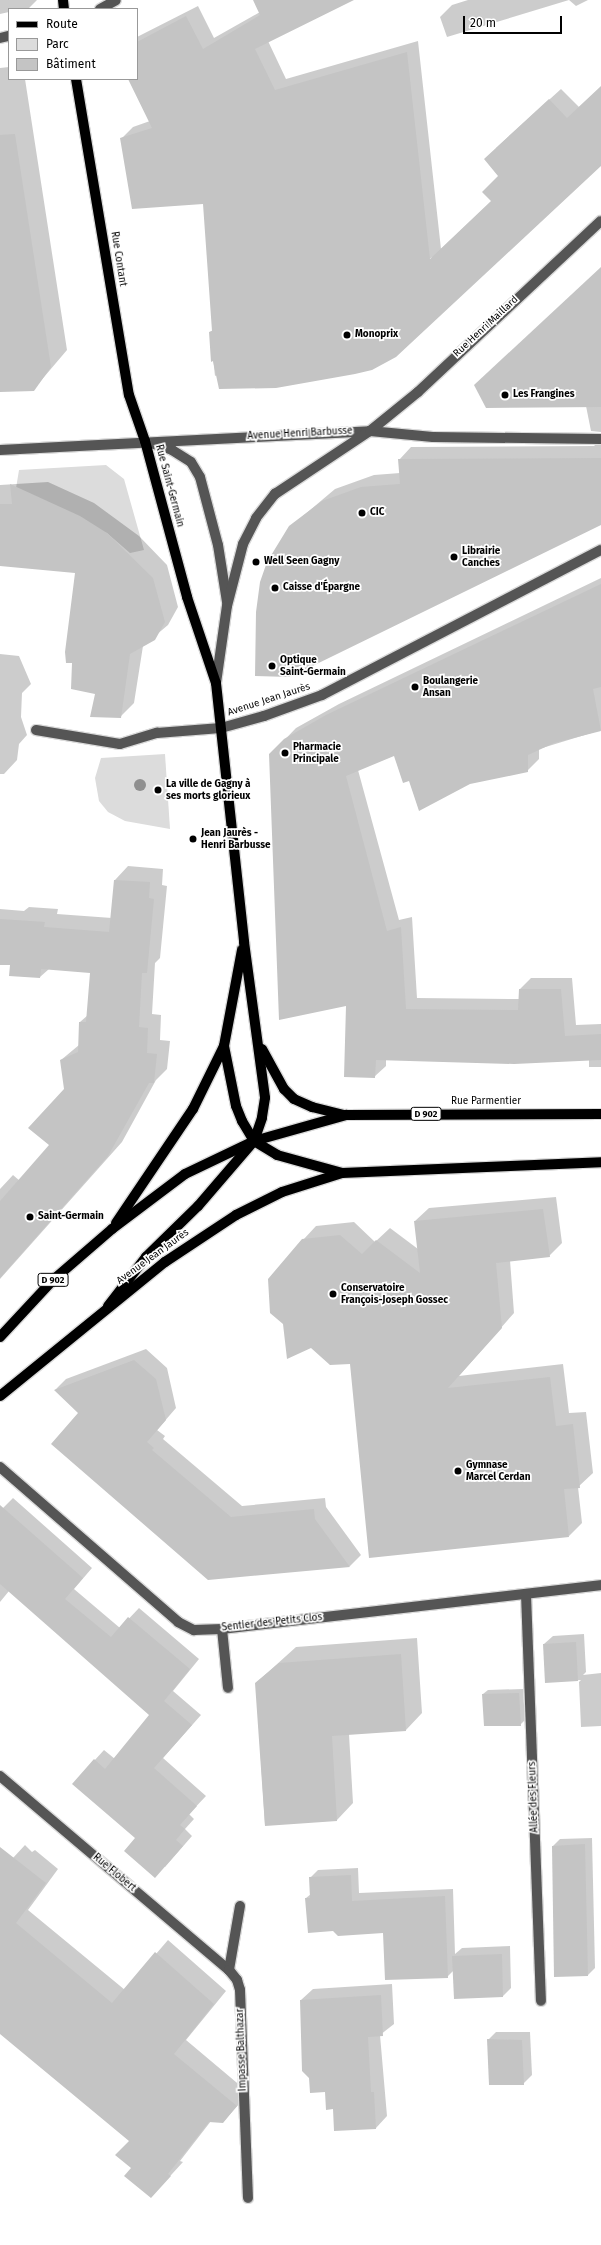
<!DOCTYPE html>
<html>
<head>
<meta charset="utf-8">
<style>
  body { margin:0 }
  #map { position:relative; width:601px; height:2245px; overflow:hidden; background:#fff; font-family:"Fira Sans",sans-serif }
  div>[style] { position:absolute }
  [style*='--x'] { left:calc(var(--x)*1px); top:calc(var(--y)*1px); width:calc(var(--w)*1px); rotate:calc(var(--a)*1deg) }
  .green>* { inset:0; background:#dcdcdc }
  .shadow>* { inset:0; background:#0003 }
  .building>* { inset:0; background:#c4c4c4 }
  .roads { filter:drop-shadow(1px 0 #dbdbdb) drop-shadow(-1px 0 #dbdbdb) drop-shadow(0 1px #dbdbdb) drop-shadow(0 -1px #dbdbdb) }
  .minor>* { height:10px; margin:-5px; padding:0 5px; transform-origin:5px; border-radius:5px; background:#555 }
  .major>* { height:10px; margin:-5px; padding:0 5px; transform-origin:5px; border-radius:5px; background:#000 }
  .trees>* { width:12px; height:12px; margin:-6px; border-radius:50%; background:#8f8f8f }
  .dots>* { width:11px; height:11px; translate:-50% -50%; box-sizing:border-box; border:2px solid #fff; border-radius:50% }
  span { translate:-50% -50%; white-space:nowrap; text-align:center; line-height:1.15; -webkit-text-stroke:3.5px #fff; paint-order:stroke }
  .shield-label span { padding:1px 3px; background:#fff; border:1px solid; border-radius:3px; -webkit-text-stroke-width:0 }
  .shield-label { font-size:9px; color:#000; font-weight:700 }
  .street-label { font-size:10px; color:#000 }
  .poi-label { font-size:10px; color:#000; font-weight:700 }
  .left { translate:0 -50%; text-align:left }
  .legend { position:absolute; left:8px; top:8px; width:130px; height:72px; box-sizing:border-box; background:#fff; border:1px solid #999; margin:0; padding:5px 7px; list-style:none; font-size:12px; color:#000 }
  .legend li { display:flex; align-items:center; gap:8px; height:20px }
  .legend b { width:20px; border:1px solid #999 }
  .scale { position:absolute; left:463px; top:16px; width:99px; height:18px; box-sizing:border-box; border:2px solid #000; border-top:0; padding-left:5px; font-size:12px; line-height:14px; white-space:nowrap; color:#000; -webkit-text-stroke:3px #fff; paint-order:stroke }
</style>
</head>
<body>
<div id="map">
  <div class="green">
    <div style="clip-path:polygon(106px 465px,124px 479px,144px 550px,130px 553px,107px 533px,14px 500px,19px 470px)"></div>
    <div style="clip-path:polygon(165px 754px,170px 829px,125px 821px,108px 812px,99px 801px,95px 778px,101px 758px)"></div>
  </div>
  <div class="shadow">
    <div style="clip-path:polygon(0 0,37px 0,28px 9px,9px 9px,9px 12px,0 14px)"></div>
    <div style="clip-path:polygon(254px 0,338px 0,268px 41px,286px 79px,418px 41px,441px 249px,492px 201px,500px 176px,496px 148px,561px 89px,579px 107px,601px 87px,601px 165px,215px 376px,210px 332px,213px 330px,204px 203px,122px 138px,133px 127px,150px 121px,129px 79px,137px 79px,137px 37px,198px 6px,214px 38px,260px 12px)"></div>
    <div style="clip-path:polygon(468px 0,588px 0,576px 6px,569px 0,447px 37px,440px 17px,452px 5px)"></div>
    <div style="clip-path:polygon(9px 67px,9px 79px,25px 79px,67px 350px,33px 390px,0 391px,0 68px)"></div>
    <div style="clip-path:polygon(601px 268px,601px 432px,591px 431px,586px 406px)"></div>
    <div style="clip-path:polygon(601px 439px,601px 524px,290px 527px,335px 489px,374px 475px,400px 473px,399px 460px,411px 447px,594px 446px)"></div>
    <div style="clip-path:polygon(48px 482px,94px 503px,139px 536px,167px 565px,178px 607px,168px 625px,143px 646px,134px 703px,120px 717px,96px 694px,76px 572px,0 565px,0 485px)"></div>
    <div style="clip-path:polygon(601px 578px,601px 730px,539px 749px,539px 759px,527px 771px,410px 780px,395px 755px,358px 770px,399px 920px,412px 917px,417px 998px,519px 999px,520px 989px,531px 978px,572px 978px,576px 1025px,601px 1024px,601px 1067px,589px 1067px,589px 1060px,386px 1059px,386px 1066px,374px 1077px,347px 1005px,270px 755px,296px 728px,339px 704px)"></div>
    <div style="clip-path:polygon(0 654px,19px 656px,31px 684px,22px 693px,21px 717px,27px 735px,19px 744px,17px 760px,4px 774px,0 774px)"></div>
    <div style="clip-path:polygon(128px 866px,163px 869px,162px 885px,167px 886px,160px 958px,155px 963px,152px 1014px,161px 1015px,160px 1040px,170px 1041px,167px 1069px,156px 1080px,122px 1142px,0 1279px,0 1189px,13px 1175px,20px 1181px,51px 1145px,65px 1089px,61px 1060px,79px 1045px,80px 1022px,88px 1015px,92px 972px,49px 969px,40px 977px,11px 964px,0 964px,0 909px,24px 911px,29px 907px,58px 909px,57px 914px,112px 918px,115px 880px)"></div>
    <div style="clip-path:polygon(556px 1197px,562px 1243px,549px 1256px,510px 1260px,514px 1313px,459px 1376px,563px 1364px,569px 1413px,586px 1412px,593px 1473px,578px 1487px,582px 1523px,569px 1536px,351px 1362px,303px 1240px,316px 1226px,354px 1222px,375px 1242px,390px 1228px,418px 1249px,415px 1221px,429px 1208px)"></div>
    <div style="clip-path:polygon(146px 1349px,167px 1368px,176px 1408px,157px 1430px,165px 1436px,163px 1439px,242px 1506px,325px 1498px,326px 1507px,361px 1555px,350px 1566px,209px 1579px,80px 1413px,55px 1390px,66px 1379px)"></div>
    <div style="clip-path:polygon(13px 1498px,92px 1568px,74px 1589px,120px 1628px,139px 1608px,199px 1659px,173px 1691px,201px 1715px,163px 1758px,206px 1796px,189px 1814px,194px 1819px,185px 1829px,192px 1836px,165px 1867px,137px 1838px,73px 1784px,104px 1750px,115px 1759px,151px 1715px,9px 1591px,0 1602px,0 1511px)"></div>
    <div style="clip-path:polygon(584px 1634px,586px 1672px,583px 1675px,601px 1673px,601px 1726px,581px 1727px,579px 1682px,581px 1680px,546px 1682px,544px 1644px,553px 1636px)"></div>
    <div style="clip-path:polygon(417px 1638px,422px 1713px,406px 1730px,349px 1734px,353px 1803px,337px 1820px,265px 1825px,256px 1683px,296px 1647px)"></div>
    <div style="clip-path:polygon(523px 1689px,525px 1720px,520px 1725px,483px 1694px,488px 1690px)"></div>
    <div style="clip-path:polygon(592px 1838px,595px 1968px,588px 1975px,553px 1846px,560px 1839px)"></div>
    <div style="clip-path:polygon(25px 1845px,32px 1852px,35px 1850px,58px 1869px,28px 1910px,125px 1990px,168px 1940px,226px 1991px,186px 2040px,249px 2093px,223px 2122px,211px 2121px,180px 2161px,183px 2162px,151px 2197px,132px 2168px,130px 2141px,0 2033px,0 1872px)"></div>
    <div style="clip-path:polygon(358px 1868px,359px 1893px,453px 1889px,455px 1954px,462px 1948px,510px 1946px,511px 1988px,503px 1996px,454px 1970px,447px 1977px,384px 1932px,306px 1898px,311px 1894px,310px 1878px,318px 1870px)"></div>
    <div style="clip-path:polygon(392px 1984px,394px 2024px,380px 2035px,387px 2116px,376px 2128px,334px 2108px,326px 2091px,301px 2000px,313px 1989px)"></div>
    <div style="clip-path:polygon(496px 2032px,530px 2032px,532px 2075px,523px 2084px,488px 2040px)"></div>
  </div>
  <div class="building">
    <div style="clip-path:polygon(253px 0,354px 0,255px 49px,275px 90px,407px 52px,430px 259px,491px 201px,482px 192px,498px 176px,484px 159px,549px 99px,567px 118px,601px 86px,601px 166px,396px 357px,372px 370px,355px 374px,276px 388px,219px 389px,213px 361px,211px 362px,209px 332px,212px 331px,203px 204px,132px 209px,120px 138px,152px 128px,128px 79px,137px 79px,137px 42px,186px 16px,203px 49px,260px 15px)"></div>
    <div style="clip-path:polygon(15px 134px,51px 367px,34px 391px,0 392px,0 135px)"></div>
    <div style="clip-path:polygon(601px 267px,601px 407px,486px 408px,474px 385px)"></div>
    <div style="clip-path:polygon(601px 458px,601px 525px,290px 677px,255px 676px,256px 612px,260px 582px,267px 562px,289px 526px,322px 501px,361px 487px,400px 484px,398px 459px)"></div>
    <div style="clip-path:polygon(10px 484px,80px 516px,107px 533px,153px 578px,165px 622px,155px 640px,130px 654px,121px 718px,90px 717px,95px 694px,71px 689px,72px 663px,66px 663px,65px 652px,75px 573px,0 566px,0 504px,12px 504px)"></div>
    <div style="clip-path:polygon(601px 584px,601px 687px,593px 689px,601px 731px,554px 743px,528px 755px,528px 772px,470px 784px,419px 811px,409px 781px,403px 783px,394px 756px,346px 776px,387px 931px,401px 927px,406px 1009px,518px 1010px,519px 989px,561px 989px,565px 1036px,601px 1034px,601px 1060px,514px 1064px,376px 1060px,375px 1078px,344px 1077px,346px 1006px,279px 1020px,269px 754px,284px 739px,326px 715px)"></div>
    <div style="clip-path:polygon(114px 880px,150px 882px,149px 898px,154px 899px,147px 973px,142px 973px,139px 1027px,148px 1028px,147px 1053px,157px 1054px,154px 1083px,149px 1083px,108px 1156px,0 1278px,0 1201px,49px 1145px,28px 1128px,64px 1089px,60px 1060px,78px 1052px,79px 1022px,86px 1022px,90px 973px,41px 969px,40px 978px,9px 976px,10px 965px,0 965px,0 919px,45px 922px,44px 927px,109px 932px)"></div>
    <div style="clip-path:polygon(543px 1209px,550px 1257px,496px 1263px,502px 1328px,448px 1388px,550px 1377px,556px 1426px,573px 1424px,580px 1488px,564px 1489px,569px 1537px,369px 1558px,350px 1364px,330px 1365px,311px 1348px,287px 1359px,283px 1324px,270px 1313px,268px 1279px,302px 1239px,340px 1235px,362px 1254px,376px 1240px,420px 1273px,414px 1221px)"></div>
    <div style="clip-path:polygon(134px 1360px,156px 1379px,166px 1420px,147px 1442px,154px 1448px,152px 1450px,231px 1517px,314px 1509px,315px 1519px,350px 1567px,208px 1580px,51px 1444px,78px 1413px,54px 1390px)"></div>
    <div style="clip-path:polygon(0 1505px,83px 1578px,65px 1599px,111px 1637px,128px 1617px,190px 1669px,164px 1701px,192px 1725px,154px 1768px,197px 1806px,180px 1825px,185px 1829px,176px 1840px,183px 1846px,155px 1878px,124px 1851px,135px 1838px,72px 1784px,94px 1759px,105px 1769px,149px 1715px,0 1584px)"></div>
    <div style="clip-path:polygon(576px 1642px,578px 1681px,545px 1683px,543px 1644px)"></div>
    <div style="clip-path:polygon(401px 1654px,406px 1731px,332px 1736px,337px 1821px,265px 1826px,255px 1683px,279px 1663px)"></div>
    <div style="clip-path:polygon(519px 1693px,521px 1726px,484px 1726px,482px 1694px)"></div>
    <div style="clip-path:polygon(585px 1844px,588px 1976px,554px 1977px,552px 1846px)"></div>
    <div style="clip-path:polygon(0 1847px,46px 1883px,16px 1923px,112px 2003px,155px 1952px,214px 2004px,174px 2054px,237px 2106px,223px 2123px,209px 2122px,168px 2174px,171px 2176px,151px 2198px,124px 2176px,131px 2168px,115px 2155px,129px 2141px,0 2034px)"></div>
    <div style="clip-path:polygon(351px 1875px,352px 1901px,445px 1896px,448px 1978px,385px 1980px,383px 1933px,338px 1936px,333px 1931px,308px 1933px,305px 1898px,310px 1898px,309px 1877px)"></div>
    <div style="clip-path:polygon(502px 1954px,503px 1997px,454px 1999px,452px 1956px)"></div>
    <div style="clip-path:polygon(381px 1995px,383px 2036px,368px 2037px,371px 2092px,374px 2092px,376px 2129px,334px 2131px,333px 2109px,326px 2110px,325px 2092px,310px 2093px,309px 2078px,302px 2071px,300px 2000px)"></div>
    <div style="clip-path:polygon(487px 2039px,522px 2040px,524px 2085px,489px 2085px)"></div>
  </div>
  <div class="roads">
    <div class="minor">
      <div style="--x:100;--y:9;--w:18;--a:-29"></div>
      <div style="--x:0;--y:38;--w:9;--a:-13"></div>
      <div style="--x:151;--y:443;--w:22;--a:18"></div>
      <div style="--x:172;--y:450;--w:22;--a:32"></div>
      <div style="--x:191;--y:462;--w:17;--a:59"></div>
      <div style="--x:200;--y:477;--w:70;--a:75.2"></div>
      <div style="--x:218;--y:545;--w:58;--a:81"></div>
      <div style="--x:0;--y:450;--w:370;--a:-2.9"></div>
      <div style="--x:370;--y:431;--w:63;--a:5.4"></div>
      <div style="--x:433;--y:437;--w:168;--a:0.7"></div>
      <div style="--x:216;--y:683;--w:78;--a:-81.9"></div>
      <div style="--x:227;--y:606;--w:64;--a:-75.5"></div>
      <div style="--x:243;--y:544;--w:29;--a:-63"></div>
      <div style="--x:256;--y:518;--w:31;--a:-52"></div>
      <div style="--x:275;--y:494;--w:114;--a:-33.6"></div>
      <div style="--x:370;--y:431;--w:62;--a:-39.1"></div>
      <div style="--x:418;--y:392;--w:250;--a:-43.1"></div>
      <div style="--x:36;--y:730;--w:85;--a:9.5"></div>
      <div style="--x:120;--y:744;--w:39;--a:-17"></div>
      <div style="--x:157;--y:733;--w:64;--a:-4.5"></div>
      <div style="--x:221;--y:728;--w:45;--a:-15.6"></div>
      <div style="--x:264;--y:716;--w:62;--a:-19.9"></div>
      <div style="--x:322;--y:695;--w:314;--a:-27.5"></div>
      <div style="--x:0;--y:1467;--w:236;--a:41"></div>
      <div style="--x:178;--y:1622;--w:18;--a:27"></div>
      <div style="--x:194;--y:1630;--w:28;--a:-2"></div>
      <div style="--x:222;--y:1629;--w:382;--a:-6.6"></div>
      <div style="--x:526;--y:1594;--w:407;--a:87.9"></div>
      <div style="--x:222;--y:1629;--w:59;--a:84.2"></div>
      <div style="--x:0;--y:1776;--w:300;--a:40.3"></div>
      <div style="--x:240;--y:1906;--w:65;--a:99.8"></div>
      <div style="--x:229;--y:1970;--w:13;--a:51"></div>
      <div style="--x:237;--y:1980;--w:10;--a:73"></div>
      <div style="--x:240;--y:1990;--w:208;--a:87.8"></div>
    </div>
    <div class="major">
      <div style="--x:63;--y:0;--w:9;--a:84"></div>
      <div style="--x:76;--y:79;--w:320;--a:80.5"></div>
      <div style="--x:129;--y:395;--w:49;--a:70.8"></div>
      <div style="--x:145;--y:441;--w:162;--a:74.9"></div>
      <div style="--x:187;--y:597;--w:91;--a:71.4"></div>
      <div style="--x:216;--y:683;--w:261;--a:83.8"></div>
      <div style="--x:244;--y:942;--w:157;--a:82.3"></div>
      <div style="--x:265;--y:1098;--w:20;--a:99"></div>
      <div style="--x:262;--y:1118;--w:24;--a:109"></div>
      <div style="--x:254;--y:1141;--w:86;--a:130.7"></div>
      <div style="--x:198;--y:1206;--w:73;--a:135.6"></div>
      <div style="--x:146;--y:1257;--w:62;--a:127.8"></div>
      <div style="--x:224;--y:1046;--w:61;--a:78.7"></div>
      <div style="--x:236;--y:1106;--w:16;--a:68"></div>
      <div style="--x:242;--y:1121;--w:23;--a:59"></div>
      <div style="--x:254;--y:1141;--w:27;--a:31"></div>
      <div style="--x:277;--y:1155;--w:67;--a:15.5"></div>
      <div style="--x:262;--y:1049;--w:46;--a:61.2"></div>
      <div style="--x:284;--y:1089;--w:14;--a:45"></div>
      <div style="--x:294;--y:1099;--w:20;--a:24"></div>
      <div style="--x:312;--y:1107;--w:33;--a:14"></div>
      <div style="--x:116;--y:1223;--w:138;--a:-56"></div>
      <div style="--x:193;--y:1109;--w:70;--a:-63.8"></div>
      <div style="--x:224;--y:1046;--w:98;--a:-79.4"></div>
      <div style="--x:0;--y:1337;--w:78;--a:-47.1"></div>
      <div style="--x:53;--y:1280;--w:78;--a:-40.8"></div>
      <div style="--x:112;--y:1229;--w:91;--a:-37"></div>
      <div style="--x:185;--y:1174;--w:76;--a:-25.6"></div>
      <div style="--x:254;--y:1141;--w:96;--a:-15.8"></div>
      <div style="--x:346;--y:1115;--w:255;--a:-0.2"></div>
      <div style="--x:0;--y:1396;--w:213;--a:-39.1"></div>
      <div style="--x:165;--y:1262;--w:85;--a:-33.5"></div>
      <div style="--x:236;--y:1215;--w:51;--a:-26.6"></div>
      <div style="--x:282;--y:1192;--w:63;--a:-17.6"></div>
      <div style="--x:342;--y:1173;--w:259;--a:-2.4"></div>
    </div>
  </div>
  <div class="trees">
    <div style="left:140px;top:785px"></div>
  </div>
  <div class="dots">
    <div style="left:347px;top:335px;background:#000"></div>
    <div style="left:505px;top:395px;background:#000"></div>
    <div style="left:362px;top:513px;background:#000"></div>
    <div style="left:454px;top:557px;background:#000"></div>
    <div style="left:256px;top:562px;background:#000"></div>
    <div style="left:275px;top:588px;background:#000"></div>
    <div style="left:272px;top:666px;background:#000"></div>
    <div style="left:415px;top:687px;background:#000"></div>
    <div style="left:285px;top:753px;background:#000"></div>
    <div style="left:158px;top:790px;background:#000"></div>
    <div style="left:193px;top:839px;background:#000"></div>
    <div style="left:30px;top:1217px;background:#000"></div>
    <div style="left:333px;top:1294px;background:#000"></div>
    <div style="left:458px;top:1471px;background:#000"></div>
  </div>
  <div class="shield-label">
    <span style="left:426px;top:1114px">D 902</span>
    <span style="left:53px;top:1280px">D 902</span>
  </div>
  <div class="street-label">
    <span style="left:118px;top:259px;rotate:81deg">Rue Contant</span>
    <span style="left:486px;top:327px;rotate:-43deg">Rue Henri Maillard</span>
    <span style="left:300px;top:434px;rotate:-3deg">Avenue Henri Barbusse</span>
    <span style="left:169px;top:486px;rotate:75deg">Rue Saint-Germain</span>
    <span style="left:269px;top:700px;rotate:-18deg">Avenue Jean Jaurès</span>
    <span style="left:486px;top:1102px">Rue Parmentier</span>
    <span style="left:153px;top:1257px;rotate:-36deg">Avenue Jean Jaurès</span>
    <span style="left:272px;top:1623px;rotate:-6deg">Sentier des Petits Clos</span>
    <span style="left:534px;top:1797px;rotate:-92deg">Allée des Fleurs</span>
    <span style="left:114px;top:1873px;rotate:40deg">Rue Flobert</span>
    <span style="left:242px;top:2050px;rotate:-92deg">Impasse Balthazar</span>
  </div>
  <div class="poi-label">
    <span class="left" style="left:355px;top:335px">Monoprix</span>
    <span class="left" style="left:513px;top:395px">Les Frangines</span>
    <span class="left" style="left:370px;top:513px">CIC</span>
    <span class="left" style="left:462px;top:557px">Librairie<br>Canches</span>
    <span class="left" style="left:264px;top:562px">Well Seen Gagny</span>
    <span class="left" style="left:283px;top:588px">Caisse d'Épargne</span>
    <span class="left" style="left:280px;top:666px">Optique<br>Saint-Germain</span>
    <span class="left" style="left:423px;top:687px">Boulangerie<br>Ansan</span>
    <span class="left" style="left:293px;top:753px">Pharmacie<br>Principale</span>
    <span class="left" style="left:166px;top:790px">La ville de Gagny à<br>ses morts glorieux</span>
    <span class="left" style="left:201px;top:839px">Jean Jaurès -<br>Henri Barbusse</span>
    <span class="left" style="left:38px;top:1217px">Saint-Germain</span>
    <span class="left" style="left:341px;top:1294px">Conservatoire<br>François-Joseph Gossec</span>
    <span class="left" style="left:466px;top:1471px">Gymnase<br>Marcel Cerdan</span>
  </div>
  <ul class="legend">
  <li><b style="height:5px;background:#000"></b>Route</li>
  <li><b style="height:11px;background:#dcdcdc"></b>Parc</li>
  <li><b style="height:11px;background:#c4c4c4"></b>Bâtiment</li>
  </ul>
  <div class="scale">20 m</div>
</div>
</body>
</html>
